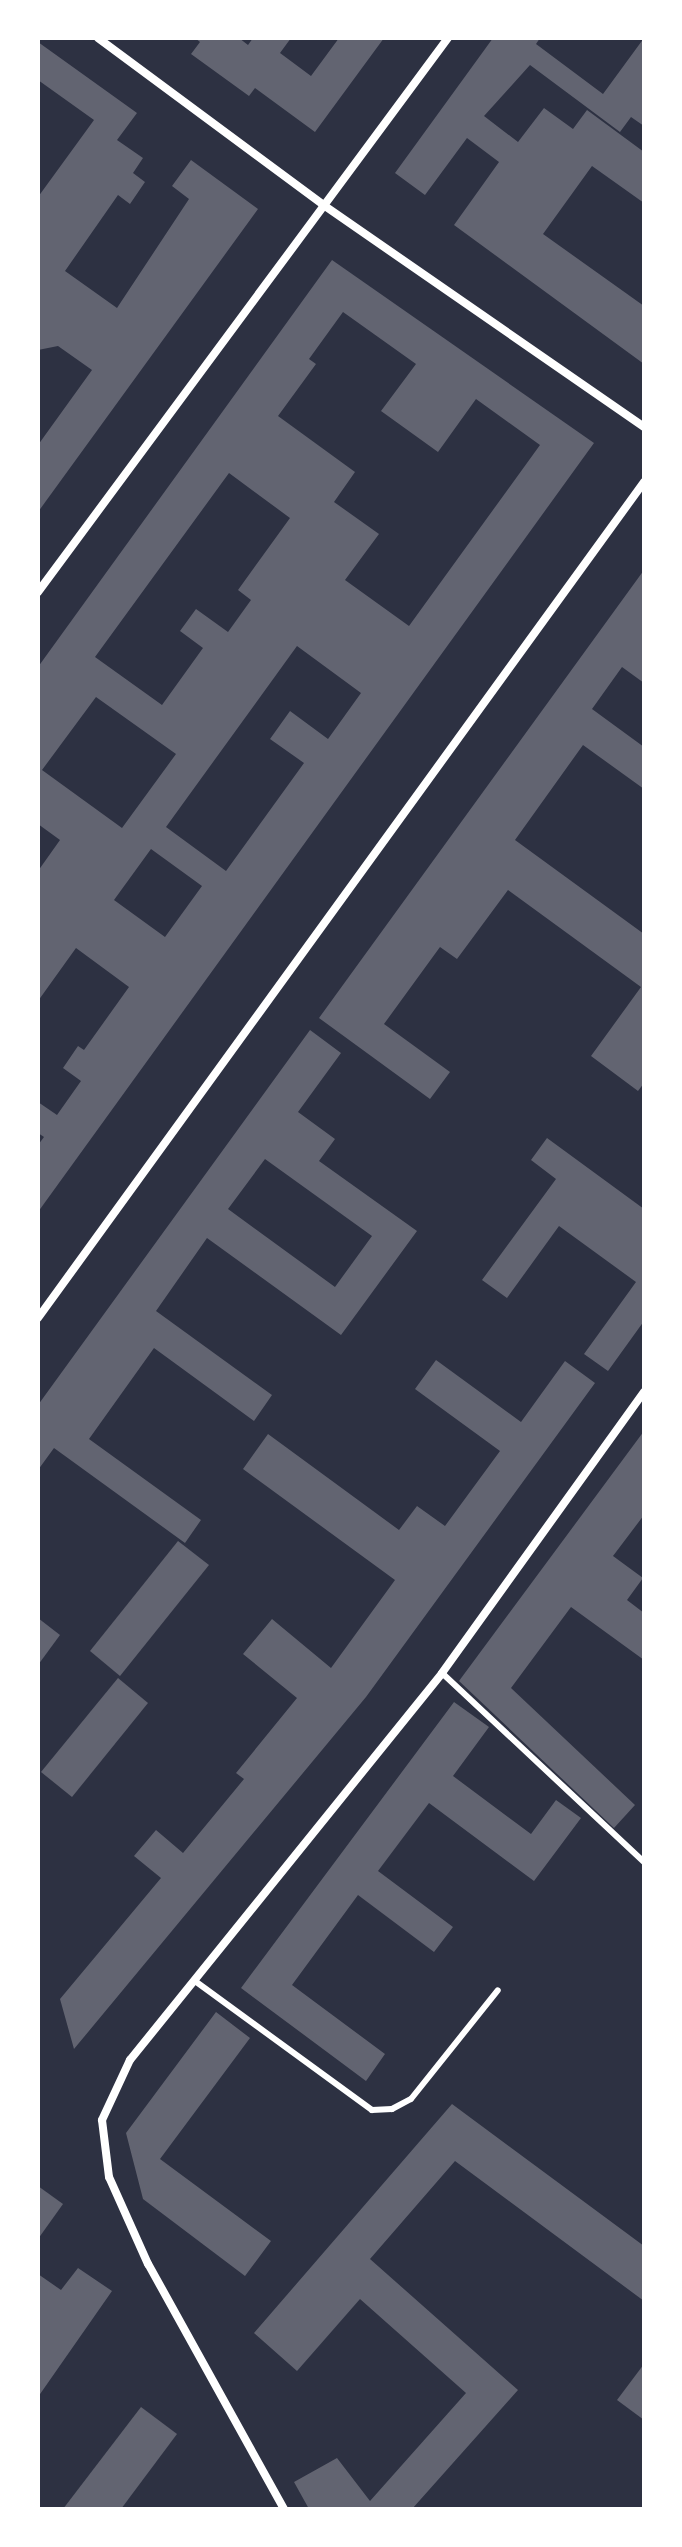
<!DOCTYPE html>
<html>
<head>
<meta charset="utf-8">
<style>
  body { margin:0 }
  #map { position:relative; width:682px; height:2547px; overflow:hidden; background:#2d3142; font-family:Roboto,sans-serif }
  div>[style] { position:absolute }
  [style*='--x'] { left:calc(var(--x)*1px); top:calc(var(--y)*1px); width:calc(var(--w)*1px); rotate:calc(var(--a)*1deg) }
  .building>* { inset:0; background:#626471 }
  .service>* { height:6px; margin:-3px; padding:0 3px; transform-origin:3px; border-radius:3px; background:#fff }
  .minor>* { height:8px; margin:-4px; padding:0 4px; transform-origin:4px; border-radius:4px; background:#fff }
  span { translate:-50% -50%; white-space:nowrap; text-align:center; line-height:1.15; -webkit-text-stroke:7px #fff; paint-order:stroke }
  .frame { position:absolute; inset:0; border:40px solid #fff; pointer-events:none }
</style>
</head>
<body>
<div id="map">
  <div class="building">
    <div style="clip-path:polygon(195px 38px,239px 38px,248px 45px,253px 38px,291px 38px,280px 53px,311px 76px,339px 38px,384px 38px,315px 132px,255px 88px,249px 96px,191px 54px,200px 42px)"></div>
    <div style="clip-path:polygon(493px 38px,540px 38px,536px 44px,603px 94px,644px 38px,644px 126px,631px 117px,620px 132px,530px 65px,484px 116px,518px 142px,544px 108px,573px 129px,587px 110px,644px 152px,644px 203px,592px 166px,543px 234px,644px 306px,644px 364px,454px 225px,499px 162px,467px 138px,425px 195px,395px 173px)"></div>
    <div style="clip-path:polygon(38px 42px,137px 113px,117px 140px,143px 158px,133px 173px,145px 182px,130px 204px,118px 195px,65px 271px,117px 308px,189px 199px,172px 186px,191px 160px,258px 209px,38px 512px,38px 445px,92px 370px,58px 346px,38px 350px,38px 197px,94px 120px,38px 80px)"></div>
    <div style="clip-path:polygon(evenodd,332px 260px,594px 443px,38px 1212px,38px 1145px,44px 1137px,38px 1133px,38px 1102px,57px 1115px,81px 1081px,63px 1068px,78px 1046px,84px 1050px,129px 987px,76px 948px,38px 1001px,38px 871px,60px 840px,38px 824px,38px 667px,332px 260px,343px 312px,416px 364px,381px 411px,438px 452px,476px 399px,540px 445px,409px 626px,345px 580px,379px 534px,334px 502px,355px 472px,278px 416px,316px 364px,309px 359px,343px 312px,332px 260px,229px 473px,290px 518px,238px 590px,251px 600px,228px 632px,196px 609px,180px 631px,203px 648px,162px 705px,95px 657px,229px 473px,332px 260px,297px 646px,361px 693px,328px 739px,290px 711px,270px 739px,304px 763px,226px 871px,166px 827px,297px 646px,332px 260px,96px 697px,176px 754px,122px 828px,42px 770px,96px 697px,332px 260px,151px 849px,202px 886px,165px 937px,114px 900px,151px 849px)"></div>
    <div style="clip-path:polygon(644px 570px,644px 683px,622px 667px,592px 709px,644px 747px,644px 789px,583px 745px,515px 840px,644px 934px,644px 1083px,638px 1091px,591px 1056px,641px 987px,508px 890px,457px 959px,440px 947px,384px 1024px,450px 1072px,430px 1099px,319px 1018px)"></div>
    <div style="clip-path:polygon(evenodd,310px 1030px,341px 1053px,298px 1112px,335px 1139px,319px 1161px,417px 1231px,341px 1335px,207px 1238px,156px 1311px,272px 1395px,254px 1421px,154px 1348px,89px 1439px,201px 1520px,185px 1543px,54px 1448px,38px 1470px,38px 1405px,310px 1030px,265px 1159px,372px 1236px,335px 1287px,228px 1209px,265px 1159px)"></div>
    <div style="clip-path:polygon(547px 1138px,644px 1209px,644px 1321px,608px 1371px,584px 1354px,636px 1282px,559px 1226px,507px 1298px,482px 1280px,556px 1179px,531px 1160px)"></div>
    <div style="clip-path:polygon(436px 1360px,521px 1422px,565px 1361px,595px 1383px,366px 1697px,74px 2049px,60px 1999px,161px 1878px,134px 1856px,156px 1830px,183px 1853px,244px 1779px,236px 1773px,297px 1698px,243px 1654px,272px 1619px,331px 1668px,395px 1580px,243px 1469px,268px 1434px,399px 1530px,417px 1506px,445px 1526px,500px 1451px,415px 1389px)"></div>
    <div style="clip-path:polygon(644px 1431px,644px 1515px,613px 1556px,643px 1578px,627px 1600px,644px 1613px,644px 1660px,571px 1607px,511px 1688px,635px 1805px,614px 1828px,459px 1681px)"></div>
    <div style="clip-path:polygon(178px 1541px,209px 1565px,120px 1676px,90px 1651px)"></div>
    <div style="clip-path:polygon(38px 1618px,60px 1635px,38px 1665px)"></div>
    <div style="clip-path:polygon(118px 1678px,148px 1703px,72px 1797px,41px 1772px)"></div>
    <div style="clip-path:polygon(454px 1702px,489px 1727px,453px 1776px,531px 1834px,556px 1800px,581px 1818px,534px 1881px,429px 1803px,378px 1871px,453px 1927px,434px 1952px,358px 1895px,292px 1985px,385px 2054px,366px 2081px,241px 1988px)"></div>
    <div style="clip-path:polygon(216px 2012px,250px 2038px,160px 2159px,271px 2241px,245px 2276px,143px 2199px,126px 2133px)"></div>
    <div style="clip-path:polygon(452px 2104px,644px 2246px,644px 2301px,455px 2161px,370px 2259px,518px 2390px,412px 2509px,309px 2509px,294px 2482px,337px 2458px,370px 2501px,466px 2393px,360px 2299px,297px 2371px,254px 2333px)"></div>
    <div style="clip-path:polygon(38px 2186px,63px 2204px,38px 2239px)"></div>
    <div style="clip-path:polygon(78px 2268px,112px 2291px,38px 2397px,38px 2274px,61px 2290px)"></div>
    <div style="clip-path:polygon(644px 2364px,644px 2420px,617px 2400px)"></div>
    <div style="clip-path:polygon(141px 2407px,177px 2434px,121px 2509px,63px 2509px)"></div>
  </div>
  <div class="service">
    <div style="--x:442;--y:1673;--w:277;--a:43.1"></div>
    <div style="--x:195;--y:1981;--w:219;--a:36.1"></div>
    <div style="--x:372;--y:2110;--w:20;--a:-3"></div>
    <div style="--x:392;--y:2109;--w:21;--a:-28"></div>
    <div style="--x:411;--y:2099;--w:139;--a:-51.4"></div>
  </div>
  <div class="minor">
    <div style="--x:98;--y:38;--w:279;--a:36.5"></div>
    <div style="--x:322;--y:204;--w:392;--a:34.7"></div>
    <div style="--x:38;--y:592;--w:689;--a:-53.5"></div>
    <div style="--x:38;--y:1318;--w:1033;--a:-54.06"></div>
    <div style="--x:284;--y:2509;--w:280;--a:-119"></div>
    <div style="--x:148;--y:2264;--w:95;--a:-114.1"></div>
    <div style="--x:109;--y:2177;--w:57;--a:-97"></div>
    <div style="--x:102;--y:2120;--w:66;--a:-65"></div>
    <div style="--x:130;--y:2060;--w:497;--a:-51.1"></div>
    <div style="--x:442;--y:1673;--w:346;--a:-54.3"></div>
  </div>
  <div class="frame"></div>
</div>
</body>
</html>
